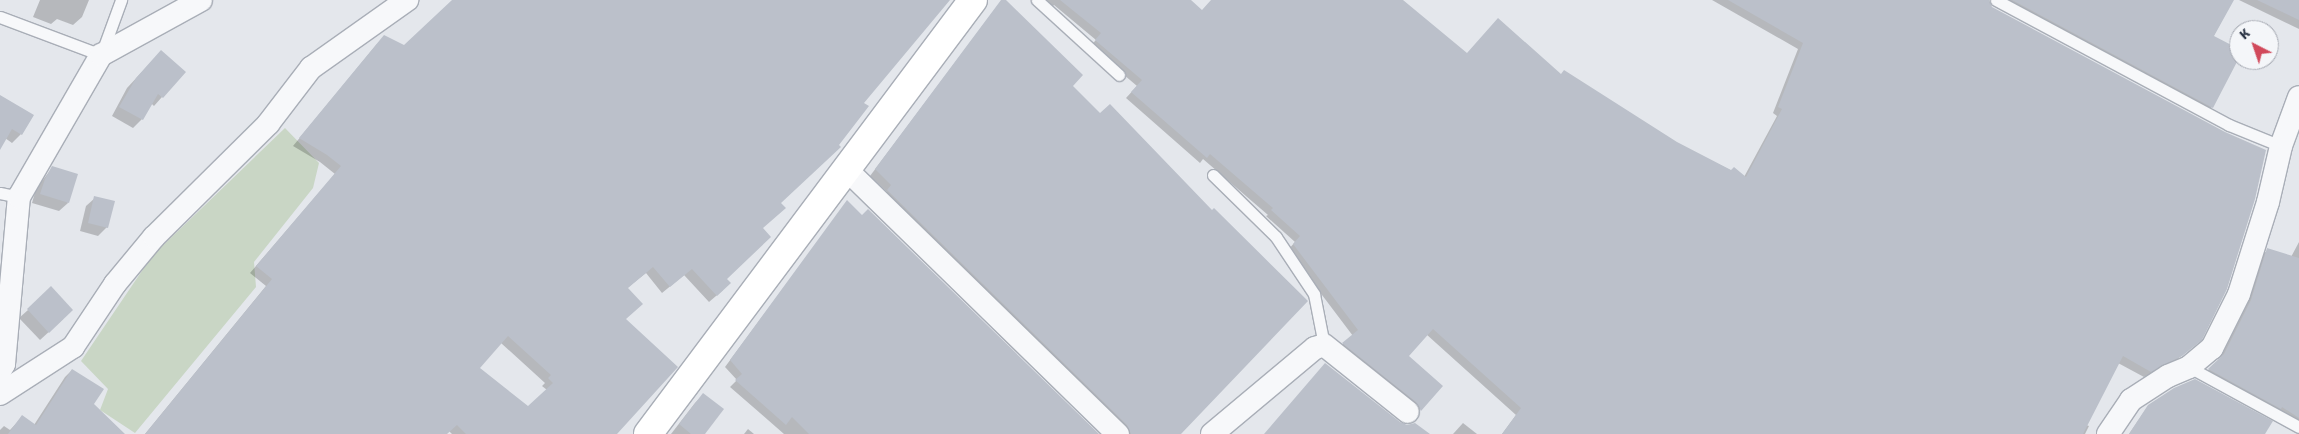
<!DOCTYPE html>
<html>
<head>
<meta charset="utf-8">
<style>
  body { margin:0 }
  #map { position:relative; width:2299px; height:434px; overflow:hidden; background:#e4e7ec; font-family:Signika,sans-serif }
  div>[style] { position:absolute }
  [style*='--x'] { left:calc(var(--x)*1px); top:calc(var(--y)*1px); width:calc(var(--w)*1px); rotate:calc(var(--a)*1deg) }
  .green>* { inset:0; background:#c9d6c5 }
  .shadow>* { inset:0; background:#0003 }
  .building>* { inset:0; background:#bbc0ca }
  .roads { filter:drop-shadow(1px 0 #a9aeb7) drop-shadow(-1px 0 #a9aeb7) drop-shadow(0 1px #a9aeb7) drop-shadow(0 -1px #a9aeb7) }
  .lane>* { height:11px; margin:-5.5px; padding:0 5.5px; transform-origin:5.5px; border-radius:5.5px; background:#f7f8fa }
  .street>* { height:22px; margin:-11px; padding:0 11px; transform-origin:11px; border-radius:11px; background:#f7f8fa }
  .secondary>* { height:28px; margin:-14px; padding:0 14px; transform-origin:14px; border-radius:14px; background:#fff }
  span { translate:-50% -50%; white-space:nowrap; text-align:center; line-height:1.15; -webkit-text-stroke:4px #f4f6f9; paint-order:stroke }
  .north { position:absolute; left:2229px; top:20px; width:50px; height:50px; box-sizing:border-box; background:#f4f6f9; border:1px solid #a4a8b1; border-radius:50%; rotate:319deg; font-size:14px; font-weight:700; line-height:20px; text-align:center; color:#2b3445 }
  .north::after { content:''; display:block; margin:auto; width:18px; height:22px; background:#d1495b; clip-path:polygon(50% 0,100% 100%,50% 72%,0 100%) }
</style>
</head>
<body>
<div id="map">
  <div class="green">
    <div style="clip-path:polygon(285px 128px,319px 163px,313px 188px,254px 262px,256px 287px,135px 433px,100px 410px,108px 389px,81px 361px,152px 256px)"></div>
  </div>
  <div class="shadow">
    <div style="clip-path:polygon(40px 0,89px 0,82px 17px,73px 25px,57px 19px,51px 24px,33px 17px)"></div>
    <div style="clip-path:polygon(evenodd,454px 0,948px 0,780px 203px,726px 279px,723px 290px,709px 302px,684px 275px,662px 293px,646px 273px,627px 288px,615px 434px,452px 434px,449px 431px,446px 434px,145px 434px,266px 286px,250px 273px,335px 174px,320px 162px,293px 146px,377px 44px,405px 46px,454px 0,501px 343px,545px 383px,542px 386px,547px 390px,528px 408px,479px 368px,501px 343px)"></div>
    <div style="clip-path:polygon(1002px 0,1071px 86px,1179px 434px,1124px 434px,882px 197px,887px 192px,870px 176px)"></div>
    <div style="clip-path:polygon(1040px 0,1189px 0,1202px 11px,1212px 0,1402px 0,1466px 55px,1561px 76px,1676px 143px,1744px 177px,1777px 116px,1773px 113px,1798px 49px,1712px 0,1987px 0,2194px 345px,2175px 361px,2144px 377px,2118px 363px,2086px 425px,2089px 426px,2085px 434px,1502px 434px,1516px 415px,1426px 334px,1407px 356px,1441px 386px,1414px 415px,1337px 349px,1353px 336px,1288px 250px,1295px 242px,1266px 216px,1268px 215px,1203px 159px,1200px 163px,1126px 98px,1137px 86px,1090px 46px,1096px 40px,1054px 5px,1050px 9px)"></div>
    <div style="clip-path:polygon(1996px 0,2233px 0,2213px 37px,2239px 50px,2239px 55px,2212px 107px,2206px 113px)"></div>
    <div style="clip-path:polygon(2239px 0,2299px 0,2299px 29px)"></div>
    <div style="clip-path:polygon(153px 60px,162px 97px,154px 106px,151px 103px,142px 119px,133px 128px,112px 116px,127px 88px)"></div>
    <div style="clip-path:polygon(0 96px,21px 134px,12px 143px,5px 138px,0 148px)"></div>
    <div style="clip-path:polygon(52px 168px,68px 203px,59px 211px,32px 203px,36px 189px)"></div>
    <div style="clip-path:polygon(95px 198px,107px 227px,98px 236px,80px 231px,86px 206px)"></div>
    <div style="clip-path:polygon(847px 202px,1097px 434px,784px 434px,730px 387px,737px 380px,725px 367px)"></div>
    <div style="clip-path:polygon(2299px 242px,2299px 426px,2205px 373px,2220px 359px,2247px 305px,2263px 254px,2268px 250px,2291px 257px)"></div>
    <div style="clip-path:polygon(28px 310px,63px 319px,40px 340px,19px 318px)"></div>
    <div style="clip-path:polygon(72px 370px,93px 405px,124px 434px,0 434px,0 430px,4px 426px,10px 430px,22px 417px,34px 425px,65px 377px)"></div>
    <div style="clip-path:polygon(703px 395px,703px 434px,671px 434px,695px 403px)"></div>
    <div style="clip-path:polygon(2148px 406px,2263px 434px,2129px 434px)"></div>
    <div style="clip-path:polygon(1463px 423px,1477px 434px,1453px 434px)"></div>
    <div style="clip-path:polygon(748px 429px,754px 434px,744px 434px)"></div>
  </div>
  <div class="building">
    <div style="clip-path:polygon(evenodd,452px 0,950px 0,864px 103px,869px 106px,839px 145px,841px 147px,781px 203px,786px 208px,763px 228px,771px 237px,727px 279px,731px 283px,717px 296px,692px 269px,670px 287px,653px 267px,628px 288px,643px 304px,626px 319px,678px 367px,617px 434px,466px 434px,457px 425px,447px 434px,145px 434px,272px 279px,256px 266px,341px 166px,327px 155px,299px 138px,384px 35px,404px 45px,452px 0,508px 336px,551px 375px,548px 378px,553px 383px,528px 406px,480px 368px,508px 336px)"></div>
    <div style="clip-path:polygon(1001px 0,1006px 0,1083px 75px,1073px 86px,1100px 113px,1110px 104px,1212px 210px,1214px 208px,1308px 301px,1181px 434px,1131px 434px,1127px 425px,887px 190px,891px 185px,875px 169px)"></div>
    <div style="clip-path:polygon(1060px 0,1191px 0,1202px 10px,1211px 0,1403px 0,1467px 53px,1498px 18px,1561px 74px,1564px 70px,1677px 142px,1731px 170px,1734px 167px,1746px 177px,1782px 109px,1778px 107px,1803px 43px,1728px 0,1989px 0,1992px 7px,2225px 132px,2266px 150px,2255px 199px,2227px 289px,2202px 340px,2182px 356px,2151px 372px,2123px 356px,2083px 434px,1502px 434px,1521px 408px,1433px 329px,1409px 356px,1443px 386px,1421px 411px,1416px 402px,1342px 343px,1358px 330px,1293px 244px,1300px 236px,1271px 210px,1273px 208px,1210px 154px,1207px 158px,1131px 92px,1142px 80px,1095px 40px,1101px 33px)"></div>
    <div style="clip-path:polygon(2012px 0,2234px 0,2214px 36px,2239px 49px,2239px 58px,2213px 108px)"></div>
    <div style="clip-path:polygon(2257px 0,2299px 0,2299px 20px)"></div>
    <div style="clip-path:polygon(161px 50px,186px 72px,163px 98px,158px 94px,143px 120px,119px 107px,136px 78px)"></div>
    <div style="clip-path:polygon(0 95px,34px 115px,22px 135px,12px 129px,0 150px)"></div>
    <div style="clip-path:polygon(52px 166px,78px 174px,69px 203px,40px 194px,45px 179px)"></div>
    <div style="clip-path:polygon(94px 196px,115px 201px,108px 228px,88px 223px)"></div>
    <div style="clip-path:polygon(847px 200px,862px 215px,868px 209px,1099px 434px,809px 434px,792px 417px,786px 425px,735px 380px,742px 374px,730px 360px)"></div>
    <div style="clip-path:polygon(2267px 248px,2299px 258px,2299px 418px,2282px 407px,2281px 409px,2208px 369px,2224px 354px,2251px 300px)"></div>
    <div style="clip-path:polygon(51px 286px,73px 310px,49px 333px,27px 309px)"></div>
    <div style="clip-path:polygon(1325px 363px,1400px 422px,1407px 425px,1415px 423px,1430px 434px,1264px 434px)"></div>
    <div style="clip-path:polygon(72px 369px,104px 389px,94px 404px,125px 434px,8px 434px,22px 415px,36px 425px)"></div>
    <div style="clip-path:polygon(2195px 379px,2273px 421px,2265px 434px,2129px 434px,2148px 405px,2174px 388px)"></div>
    <div style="clip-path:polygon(703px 393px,724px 409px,705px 434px,691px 434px,679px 424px)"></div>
  </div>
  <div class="roads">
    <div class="lane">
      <div style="--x:1037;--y:0;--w:111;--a:42.4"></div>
      <div style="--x:1996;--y:0;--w:264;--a:28.2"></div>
      <div style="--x:2229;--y:125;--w:56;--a:22"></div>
      <div style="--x:0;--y:17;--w:108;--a:20.6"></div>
      <div style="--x:101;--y:55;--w:59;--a:-70"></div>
      <div style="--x:1213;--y:175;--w:88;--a:44.5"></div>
      <div style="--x:1276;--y:237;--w:69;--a:56.3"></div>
      <div style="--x:1314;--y:294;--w:52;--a:78.9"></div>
      <div style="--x:0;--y:193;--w:19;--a:12"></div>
      <div style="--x:2189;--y:367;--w:125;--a:28.6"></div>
    </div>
    <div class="street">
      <div style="--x:846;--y:169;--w:380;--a:44.3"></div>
      <div style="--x:0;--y:371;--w:8;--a:-60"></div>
      <div style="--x:4;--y:364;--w:168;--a:-84.9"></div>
      <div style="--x:19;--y:197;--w:164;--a:-60"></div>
      <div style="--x:101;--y:55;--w:114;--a:-28.8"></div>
      <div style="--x:0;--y:394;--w:87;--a:-32.8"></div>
      <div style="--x:73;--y:347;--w:76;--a:-56.3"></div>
      <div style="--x:115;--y:284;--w:61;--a:-50.3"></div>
      <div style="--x:154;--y:237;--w:161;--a:-44.7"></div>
      <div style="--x:268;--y:124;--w:71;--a:-52.5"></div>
      <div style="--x:311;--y:68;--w:118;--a:-35.3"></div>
      <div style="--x:1212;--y:434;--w:134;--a:-39.9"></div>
      <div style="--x:1315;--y:348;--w:9;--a:-18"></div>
      <div style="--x:1324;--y:345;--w:107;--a:38.6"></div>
      <div style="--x:2108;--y:434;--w:41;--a:-55.9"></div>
      <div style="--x:2131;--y:400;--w:44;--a:-33"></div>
      <div style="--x:2168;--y:376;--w:23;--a:-23"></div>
      <div style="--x:2189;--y:367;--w:30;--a:-40"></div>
      <div style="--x:2212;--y:348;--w:60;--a:-63.4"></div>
      <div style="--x:2239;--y:294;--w:96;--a:-72.5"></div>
      <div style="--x:2268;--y:202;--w:57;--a:-76.9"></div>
      <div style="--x:2281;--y:146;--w:52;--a:-69.8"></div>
    </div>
    <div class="secondary">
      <div style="--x:648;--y:434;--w:542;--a:-53.17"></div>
    </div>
  </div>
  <div class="north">K</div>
</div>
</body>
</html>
